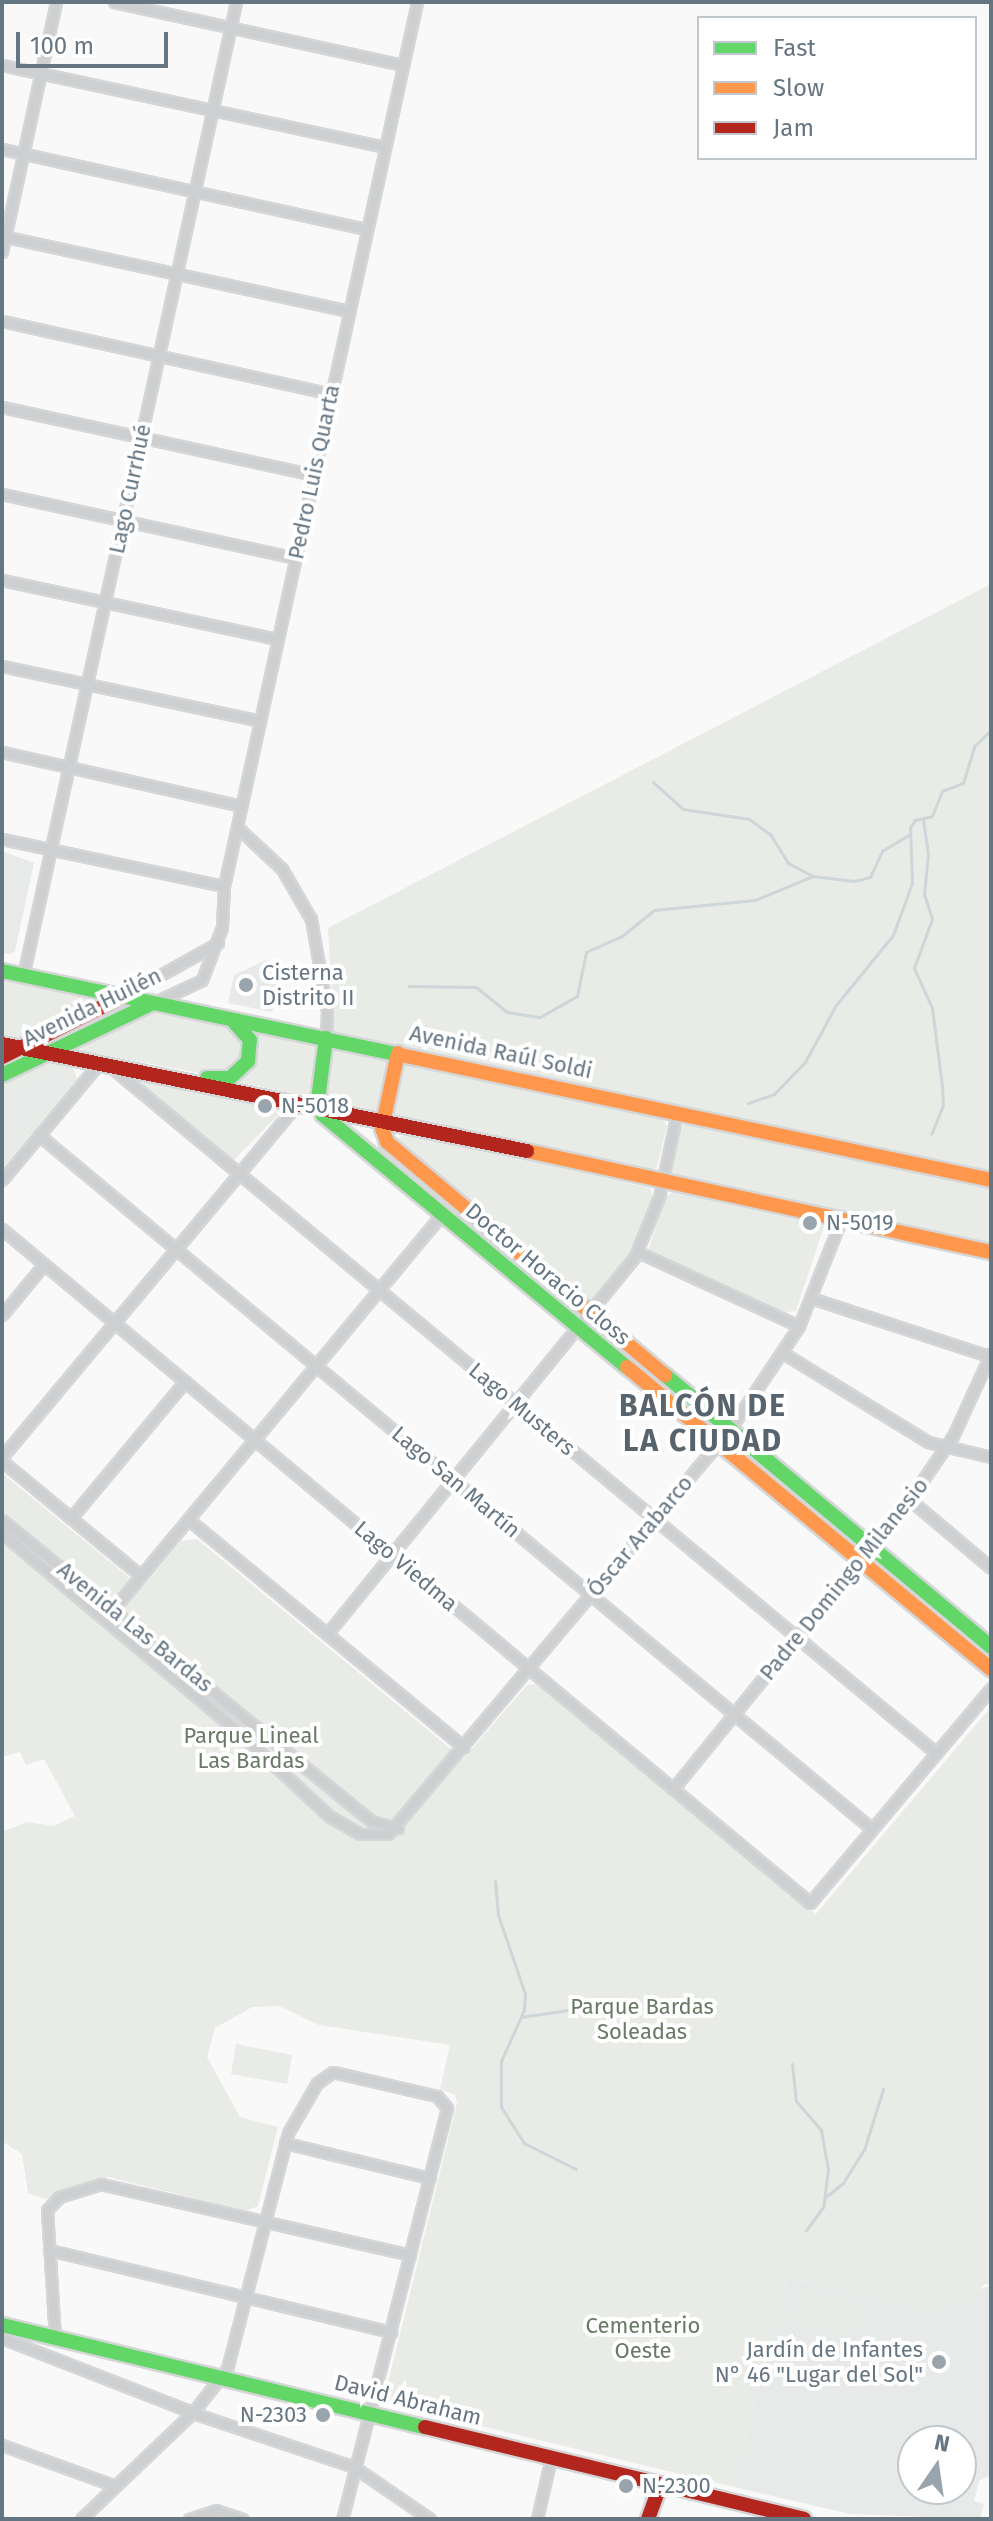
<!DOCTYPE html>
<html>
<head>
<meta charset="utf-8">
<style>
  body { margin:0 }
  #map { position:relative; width:993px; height:2521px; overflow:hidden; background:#f9f9f9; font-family:"Fira Sans",sans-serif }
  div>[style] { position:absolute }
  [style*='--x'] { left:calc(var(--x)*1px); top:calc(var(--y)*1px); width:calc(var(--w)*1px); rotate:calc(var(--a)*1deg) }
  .built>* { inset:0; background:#e8e9e9 }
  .green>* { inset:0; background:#e8ebe6 }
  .stream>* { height:3px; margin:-1.5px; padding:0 1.5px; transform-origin:1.5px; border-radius:1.5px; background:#ced6d9 }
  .roads { filter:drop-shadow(2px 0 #d5d6d7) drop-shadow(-2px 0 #d5d6d7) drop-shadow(0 2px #d5d6d7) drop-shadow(0 -2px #d5d6d7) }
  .street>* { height:9px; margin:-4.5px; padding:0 4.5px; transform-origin:4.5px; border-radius:4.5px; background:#cecfd0 }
  .fast>* { height:14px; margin:-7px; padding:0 7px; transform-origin:7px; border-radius:7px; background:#63d668 }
  .slow>* { height:14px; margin:-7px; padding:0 7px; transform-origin:7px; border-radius:7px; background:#ff974d }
  .jam>* { height:14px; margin:-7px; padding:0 7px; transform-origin:7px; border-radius:7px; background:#b3261e }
  .dots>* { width:22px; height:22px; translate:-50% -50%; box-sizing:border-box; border:4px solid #fff; border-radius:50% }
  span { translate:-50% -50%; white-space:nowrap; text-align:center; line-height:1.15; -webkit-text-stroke:8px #fff; paint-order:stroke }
  .street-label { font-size:22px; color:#657683 }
  .poi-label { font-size:22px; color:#657683 }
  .left { translate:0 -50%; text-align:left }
  .right { translate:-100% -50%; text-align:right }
  .park-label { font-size:22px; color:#687a64 }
  .district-label { font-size:30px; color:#57646e; font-weight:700; letter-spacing:2px }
  .frame { position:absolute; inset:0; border:4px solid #657683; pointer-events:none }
  .legend { position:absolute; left:697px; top:16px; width:280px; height:144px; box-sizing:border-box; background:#fff; border:2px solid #c1c8cd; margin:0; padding:10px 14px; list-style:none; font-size:24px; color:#657683 }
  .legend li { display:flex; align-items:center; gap:16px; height:40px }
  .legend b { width:40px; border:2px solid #c1c8cd }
  .north { position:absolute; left:897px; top:2425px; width:80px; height:80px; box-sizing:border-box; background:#fff; border:2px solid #c1c8cd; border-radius:50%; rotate:13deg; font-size:22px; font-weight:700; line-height:32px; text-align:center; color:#657683 }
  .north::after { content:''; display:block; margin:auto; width:28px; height:36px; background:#99a4ac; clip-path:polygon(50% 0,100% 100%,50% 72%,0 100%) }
  .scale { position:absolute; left:16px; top:32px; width:152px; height:36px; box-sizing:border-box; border:4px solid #657683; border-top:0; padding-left:10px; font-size:24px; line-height:28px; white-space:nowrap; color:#657683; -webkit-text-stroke:6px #fff; paint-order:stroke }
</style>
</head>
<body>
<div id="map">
  <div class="built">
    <div style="clip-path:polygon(2px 851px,34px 863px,15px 951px,10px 954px,2px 953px)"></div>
    <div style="clip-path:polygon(266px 960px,278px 985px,272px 1012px,228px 1003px,234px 975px)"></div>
    <div style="clip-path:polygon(56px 1069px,67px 1071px,70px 1078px,2px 1158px,2px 1097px)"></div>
    <div style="clip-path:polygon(evenodd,787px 2278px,922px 2312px,991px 2285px,991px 2475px,979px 2481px,974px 2501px,984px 2504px,980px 2519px,850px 2514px,734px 2487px,787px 2278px,913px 2441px,961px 2441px,961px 2489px,913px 2489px,913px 2441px)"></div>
  </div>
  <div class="green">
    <div style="clip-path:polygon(991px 584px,991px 1173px,334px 1034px,328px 928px)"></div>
    <div style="clip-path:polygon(2px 976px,90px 996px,92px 1004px,23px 1040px,2px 1037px)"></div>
    <div style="clip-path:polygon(150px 1009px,234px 1026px,244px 1033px,247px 1057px,221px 1077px,81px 1051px,83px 1043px)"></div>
    <div style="clip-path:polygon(249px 1029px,316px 1044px,312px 1093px,303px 1096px,231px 1080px,241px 1074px)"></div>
    <div style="clip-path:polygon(333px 1048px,389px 1059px,378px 1111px,326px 1099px)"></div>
    <div style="clip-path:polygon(44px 1061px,72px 1064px,77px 1079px,2px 1169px,2px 1158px,70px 1078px,67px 1071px,56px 1069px,2px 1097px,2px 1080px)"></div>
    <div style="clip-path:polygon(410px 1062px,662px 1117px,667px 1126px,657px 1167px,650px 1171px,394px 1115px,402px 1065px)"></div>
    <div style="clip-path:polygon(149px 1079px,274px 1106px,278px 1115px,233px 1161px,144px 1090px,143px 1082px)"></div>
    <div style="clip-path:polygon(349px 1123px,580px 1311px,581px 1317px,577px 1319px,347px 1127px)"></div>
    <div style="clip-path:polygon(687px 1123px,991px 1188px,991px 1245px,676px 1177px,671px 1172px,679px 1129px)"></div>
    <div style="clip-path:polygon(405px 1133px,650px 1188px,653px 1198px,633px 1252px,589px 1303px,396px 1141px)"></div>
    <div style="clip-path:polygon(673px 1192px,824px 1226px,796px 1311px,784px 1312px,648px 1251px,665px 1198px)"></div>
    <div style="clip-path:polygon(2px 1473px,142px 1588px,181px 1541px,197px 1539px,463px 1759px,527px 1685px,539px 1684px,816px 1914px,991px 1707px,991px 2285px,985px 2284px,968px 2303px,922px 2312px,787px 2278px,734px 2487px,390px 2404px,385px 2395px,457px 2103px,455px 2095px,440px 2089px,450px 2045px,319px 2025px,279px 2006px,252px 2007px,215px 2028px,207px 2057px,240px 2117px,278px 2127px,258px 2206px,246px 2211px,108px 2177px,46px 2199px,28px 2193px,22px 2154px,2px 2141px,2px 1832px,27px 1822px,54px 1826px,75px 1816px,44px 1759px,26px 1765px,20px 1752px,2px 1757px)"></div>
    <div style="clip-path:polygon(236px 2044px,292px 2055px,287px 2084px,231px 2074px)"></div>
    <div style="clip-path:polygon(798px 2288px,862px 2304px,854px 2336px,790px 2320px)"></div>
  </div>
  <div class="stream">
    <div style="--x:653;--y:782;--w:40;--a:42"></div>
    <div style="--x:683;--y:809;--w:67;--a:8.6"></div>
    <div style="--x:749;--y:819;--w:26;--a:36"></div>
    <div style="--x:770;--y:834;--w:34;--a:58"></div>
    <div style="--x:788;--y:863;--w:27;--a:28"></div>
    <div style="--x:923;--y:819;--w:35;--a:82"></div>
    <div style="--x:928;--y:854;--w:40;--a:95.7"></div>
    <div style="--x:924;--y:894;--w:26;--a:72"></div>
    <div style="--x:932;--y:919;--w:52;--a:110.2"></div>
    <div style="--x:914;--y:968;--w:44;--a:65.8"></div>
    <div style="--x:932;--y:1008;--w:79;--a:82.7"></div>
    <div style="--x:942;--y:1086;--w:19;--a:87"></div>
    <div style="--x:943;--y:1105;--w:31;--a:112"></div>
    <div style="--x:409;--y:986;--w:67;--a:0.9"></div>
    <div style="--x:476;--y:987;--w:40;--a:39"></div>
    <div style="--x:507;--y:1012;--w:33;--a:9"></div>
    <div style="--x:540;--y:1017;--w:43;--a:-29.6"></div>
    <div style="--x:577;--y:996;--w:45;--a:-78.4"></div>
    <div style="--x:586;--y:952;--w:39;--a:-24"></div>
    <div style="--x:622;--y:936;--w:41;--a:-39.1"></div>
    <div style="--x:654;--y:910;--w:101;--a:-5.7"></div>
    <div style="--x:755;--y:900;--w:63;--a:-22.5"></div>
    <div style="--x:813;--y:876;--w:41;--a:7"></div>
    <div style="--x:854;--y:881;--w:16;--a:-14"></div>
    <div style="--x:870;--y:877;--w:29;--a:-65"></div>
    <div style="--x:882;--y:851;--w:31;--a:-31"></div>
    <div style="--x:748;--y:1103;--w:28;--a:-19"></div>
    <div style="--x:774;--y:1094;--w:45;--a:-45.9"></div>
    <div style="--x:805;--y:1062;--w:65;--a:-61.5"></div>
    <div style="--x:836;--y:1005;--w:90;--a:-50.8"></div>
    <div style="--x:893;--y:935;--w:55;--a:-69.9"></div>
    <div style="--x:912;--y:883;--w:56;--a:-92"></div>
    <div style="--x:910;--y:827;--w:9;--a:-54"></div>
    <div style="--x:915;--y:820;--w:17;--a:-13"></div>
    <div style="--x:932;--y:816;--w:27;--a:-68"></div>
    <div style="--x:942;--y:791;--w:22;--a:-21"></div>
    <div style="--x:963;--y:783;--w:39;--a:-73"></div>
    <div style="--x:974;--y:746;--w:23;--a:-43"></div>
    <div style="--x:495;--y:1881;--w:34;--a:85"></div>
    <div style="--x:498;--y:1915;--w:83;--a:71.1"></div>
    <div style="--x:525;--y:1994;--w:16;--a:94"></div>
    <div style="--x:524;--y:2010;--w:56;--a:114.3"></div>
    <div style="--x:501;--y:2061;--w:46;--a:90"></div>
    <div style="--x:501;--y:2107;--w:43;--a:57.4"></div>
    <div style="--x:524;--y:2143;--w:58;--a:26.6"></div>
    <div style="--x:521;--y:2017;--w:68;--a:-8.5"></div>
    <div style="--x:792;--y:2064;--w:37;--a:84"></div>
    <div style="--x:796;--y:2101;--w:38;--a:49"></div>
    <div style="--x:821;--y:2130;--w:40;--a:80"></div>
    <div style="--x:828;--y:2169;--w:38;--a:97"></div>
    <div style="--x:823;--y:2207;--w:29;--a:126"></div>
    <div style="--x:827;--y:2196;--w:21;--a:-39"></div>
    <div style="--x:843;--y:2183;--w:39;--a:-58"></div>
    <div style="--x:864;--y:2150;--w:64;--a:-72.7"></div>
  </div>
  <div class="roads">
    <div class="street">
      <div style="--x:114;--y:2;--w:296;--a:12.3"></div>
      <div style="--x:2;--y:65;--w:392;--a:12.1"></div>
      <div style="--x:2;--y:149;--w:374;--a:12.4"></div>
      <div style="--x:2;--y:236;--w:355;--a:12.2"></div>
      <div style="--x:2;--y:252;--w:256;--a:-77.8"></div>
      <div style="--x:2;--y:321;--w:337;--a:12.5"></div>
      <div style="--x:2;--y:407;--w:319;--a:12.3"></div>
      <div style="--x:2;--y:494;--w:300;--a:12.3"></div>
      <div style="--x:2;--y:580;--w:282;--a:12.1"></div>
      <div style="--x:2;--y:666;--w:264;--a:12"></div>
      <div style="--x:2;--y:752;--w:245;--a:12.7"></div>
      <div style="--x:237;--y:827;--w:62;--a:43"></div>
      <div style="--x:282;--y:869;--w:58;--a:59.9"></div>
      <div style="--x:311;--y:919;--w:93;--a:80.1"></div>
      <div style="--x:327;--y:1011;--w:27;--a:92"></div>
      <div style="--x:2;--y:839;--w:227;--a:12"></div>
      <div style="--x:23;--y:976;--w:997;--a:-77.66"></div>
      <div style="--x:123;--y:996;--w:109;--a:-29.2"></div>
      <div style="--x:153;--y:1003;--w:54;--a:-25.1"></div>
      <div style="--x:202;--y:980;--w:57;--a:-69.3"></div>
      <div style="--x:222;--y:927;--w:41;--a:-87.2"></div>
      <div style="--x:224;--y:886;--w:905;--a:-77.68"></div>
      <div style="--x:111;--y:1067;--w:1073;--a:39.74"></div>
      <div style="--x:39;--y:1135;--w:1084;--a:39.8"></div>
      <div style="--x:2;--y:1180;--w:152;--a:-50.3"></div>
      <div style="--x:2;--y:1229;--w:1052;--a:39.83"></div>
      <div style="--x:810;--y:1903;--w:281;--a:-49.9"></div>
      <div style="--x:638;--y:1252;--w:177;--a:24.7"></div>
      <div style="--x:811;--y:1298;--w:189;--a:18.1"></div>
      <div style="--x:2;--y:1315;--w:66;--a:-50.5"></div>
      <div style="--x:783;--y:1353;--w:170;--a:31.5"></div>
      <div style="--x:928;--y:1442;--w:65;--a:13.4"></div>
      <div style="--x:2;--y:1457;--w:461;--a:-50.1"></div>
      <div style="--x:2;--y:1461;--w:180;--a:39.6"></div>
      <div style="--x:909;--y:1499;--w:107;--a:40.1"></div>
      <div style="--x:71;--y:1518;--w:178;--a:-50.2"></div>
      <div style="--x:188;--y:1519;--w:358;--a:39.6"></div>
      <div style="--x:2;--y:1520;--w:476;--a:39.2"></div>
      <div style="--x:371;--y:1821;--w:28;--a:15"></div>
      <div style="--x:2;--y:1533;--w:315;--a:40.1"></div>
      <div style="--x:243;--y:1736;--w:117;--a:42.9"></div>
      <div style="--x:329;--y:1816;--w:36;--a:30"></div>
      <div style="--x:360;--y:1834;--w:28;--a:0"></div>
      <div style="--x:388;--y:1834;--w:530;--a:-49.82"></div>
      <div style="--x:730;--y:1429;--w:124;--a:-56.2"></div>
      <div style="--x:799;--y:1326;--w:114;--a:-68.4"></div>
      <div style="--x:105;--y:1619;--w:527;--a:-50.24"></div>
      <div style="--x:327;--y:1634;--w:488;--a:-50.8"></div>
      <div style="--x:635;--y:1256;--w:64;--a:-67.9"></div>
      <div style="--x:659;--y:1197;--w:86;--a:-77.9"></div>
      <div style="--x:673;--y:1789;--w:385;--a:-50.9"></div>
      <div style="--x:916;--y:1490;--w:65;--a:-55.6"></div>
      <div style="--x:953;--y:1436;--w:91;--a:-65.4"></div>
      <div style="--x:285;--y:2143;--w:149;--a:13.6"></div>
      <div style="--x:49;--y:2250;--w:352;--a:13.5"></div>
      <div style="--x:2;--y:2338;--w:212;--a:21.3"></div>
      <div style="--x:199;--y:2415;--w:163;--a:18.5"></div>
      <div style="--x:354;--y:2467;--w:92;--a:34.4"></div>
      <div style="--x:55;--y:2338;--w:128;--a:-93.6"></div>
      <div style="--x:47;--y:2210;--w:18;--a:-47"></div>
      <div style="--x:59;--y:2197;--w:44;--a:-17.2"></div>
      <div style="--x:101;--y:2184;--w:317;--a:12.9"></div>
      <div style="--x:2;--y:2445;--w:120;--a:19.9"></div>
      <div style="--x:81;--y:2519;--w:155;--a:-43.7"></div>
      <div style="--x:193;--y:2412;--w:55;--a:-51.7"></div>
      <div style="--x:227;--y:2369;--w:244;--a:-75.5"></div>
      <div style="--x:288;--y:2133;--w:58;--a:-59.9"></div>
      <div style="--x:317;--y:2083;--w:19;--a:-35"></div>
      <div style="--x:333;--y:2072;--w:107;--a:13"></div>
      <div style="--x:437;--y:2096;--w:16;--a:50"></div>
      <div style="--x:447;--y:2108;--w:424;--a:104.3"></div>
      <div style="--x:189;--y:2519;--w:28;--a:-18"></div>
      <div style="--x:216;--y:2510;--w:28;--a:19"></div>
      <div style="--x:537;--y:2519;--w:63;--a:-77.1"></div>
    </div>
    <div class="fast">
      <div style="--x:2;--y:971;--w:408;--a:11.9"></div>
      <div style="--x:326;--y:1038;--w:63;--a:97.4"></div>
      <div style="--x:318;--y:1100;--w:16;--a:72"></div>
      <div style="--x:323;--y:1115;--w:395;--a:39.7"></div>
      <div style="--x:2;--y:1075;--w:167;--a:-25.5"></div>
      <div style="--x:207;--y:1078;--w:23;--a:0"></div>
      <div style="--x:230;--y:1078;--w:25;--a:-43"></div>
      <div style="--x:248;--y:1061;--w:21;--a:-85"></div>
      <div style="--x:250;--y:1040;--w:24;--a:-132"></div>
      <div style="--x:665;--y:1375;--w:425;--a:39.8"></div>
      <div style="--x:2;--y:2325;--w:435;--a:13.6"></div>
    </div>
    <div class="slow">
      <div style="--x:398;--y:1053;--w:77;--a:102"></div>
      <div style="--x:382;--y:1128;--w:15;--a:70"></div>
      <div style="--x:387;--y:1142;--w:363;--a:40"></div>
      <div style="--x:401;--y:1055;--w:603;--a:11.96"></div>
      <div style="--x:527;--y:1151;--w:475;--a:12.3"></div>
      <div style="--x:627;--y:1367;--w:473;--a:39.7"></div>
    </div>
    <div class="jam">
      <div style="--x:2;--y:1044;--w:536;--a:11.52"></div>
      <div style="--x:2;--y:1057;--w:134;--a:-26.6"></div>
      <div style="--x:425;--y:2427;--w:390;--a:13.6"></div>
      <div style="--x:648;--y:2519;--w:37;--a:-70"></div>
    </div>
  </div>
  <div class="dots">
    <div style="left:246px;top:985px;background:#99a4ac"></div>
    <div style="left:265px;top:1106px;background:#99a4ac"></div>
    <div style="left:810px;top:1223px;background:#99a4ac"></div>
    <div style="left:939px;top:2362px;background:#99a4ac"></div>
    <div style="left:323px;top:2415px;background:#99a4ac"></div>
    <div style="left:626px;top:2486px;background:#99a4ac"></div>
  </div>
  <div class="street-label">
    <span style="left:314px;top:472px;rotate:-78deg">Pedro Luis Quarta</span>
    <span style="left:130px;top:489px;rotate:-78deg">Lago Currhué</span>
    <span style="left:92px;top:1007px;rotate:-26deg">Avenida Huilén</span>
    <span style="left:501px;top:1052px;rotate:12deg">Avenida Raúl Soldi</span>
    <span style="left:548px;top:1274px;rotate:40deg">Doctor Horacio Closs</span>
    <span style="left:522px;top:1409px;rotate:40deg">Lago Musters</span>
    <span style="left:456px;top:1482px;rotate:40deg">Lago San Martín</span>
    <span style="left:640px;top:1536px;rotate:-50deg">Óscar Arabarco</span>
    <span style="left:406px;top:1566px;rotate:40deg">Lago Viedma</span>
    <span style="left:844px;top:1579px;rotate:-51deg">Padre Domingo Milanesio</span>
    <span style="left:135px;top:1627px;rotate:39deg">Avenida Las Bardas</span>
    <span style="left:408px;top:2400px;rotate:14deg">David Abraham</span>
  </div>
  <div class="poi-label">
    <span class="left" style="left:262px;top:985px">Cisterna<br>Distrito II</span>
    <span class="left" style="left:281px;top:1106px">N-5018</span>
    <span class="left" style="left:826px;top:1223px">N-5019</span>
    <span class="right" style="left:923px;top:2362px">Jardín de Infantes<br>N° 46 "Lugar del Sol"</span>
    <span class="right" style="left:307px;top:2415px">N-2303</span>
    <span class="left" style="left:642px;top:2486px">N-2300</span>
  </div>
  <div class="park-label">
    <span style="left:251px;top:1748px">Parque Lineal<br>Las Bardas</span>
    <span style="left:642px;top:2019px">Parque Bardas<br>Soleadas</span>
    <span style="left:643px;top:2338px">Cementerio<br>Oeste</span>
  </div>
  <div class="district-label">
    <span style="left:703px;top:1423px">BALCÓN DE<br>LA CIUDAD</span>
  </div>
  <div class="frame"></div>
  <ul class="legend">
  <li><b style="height:10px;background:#63d668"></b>Fast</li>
  <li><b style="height:10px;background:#ff974d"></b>Slow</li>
  <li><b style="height:10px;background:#b3261e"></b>Jam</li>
  </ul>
  <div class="north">N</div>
  <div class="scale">100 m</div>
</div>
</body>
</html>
